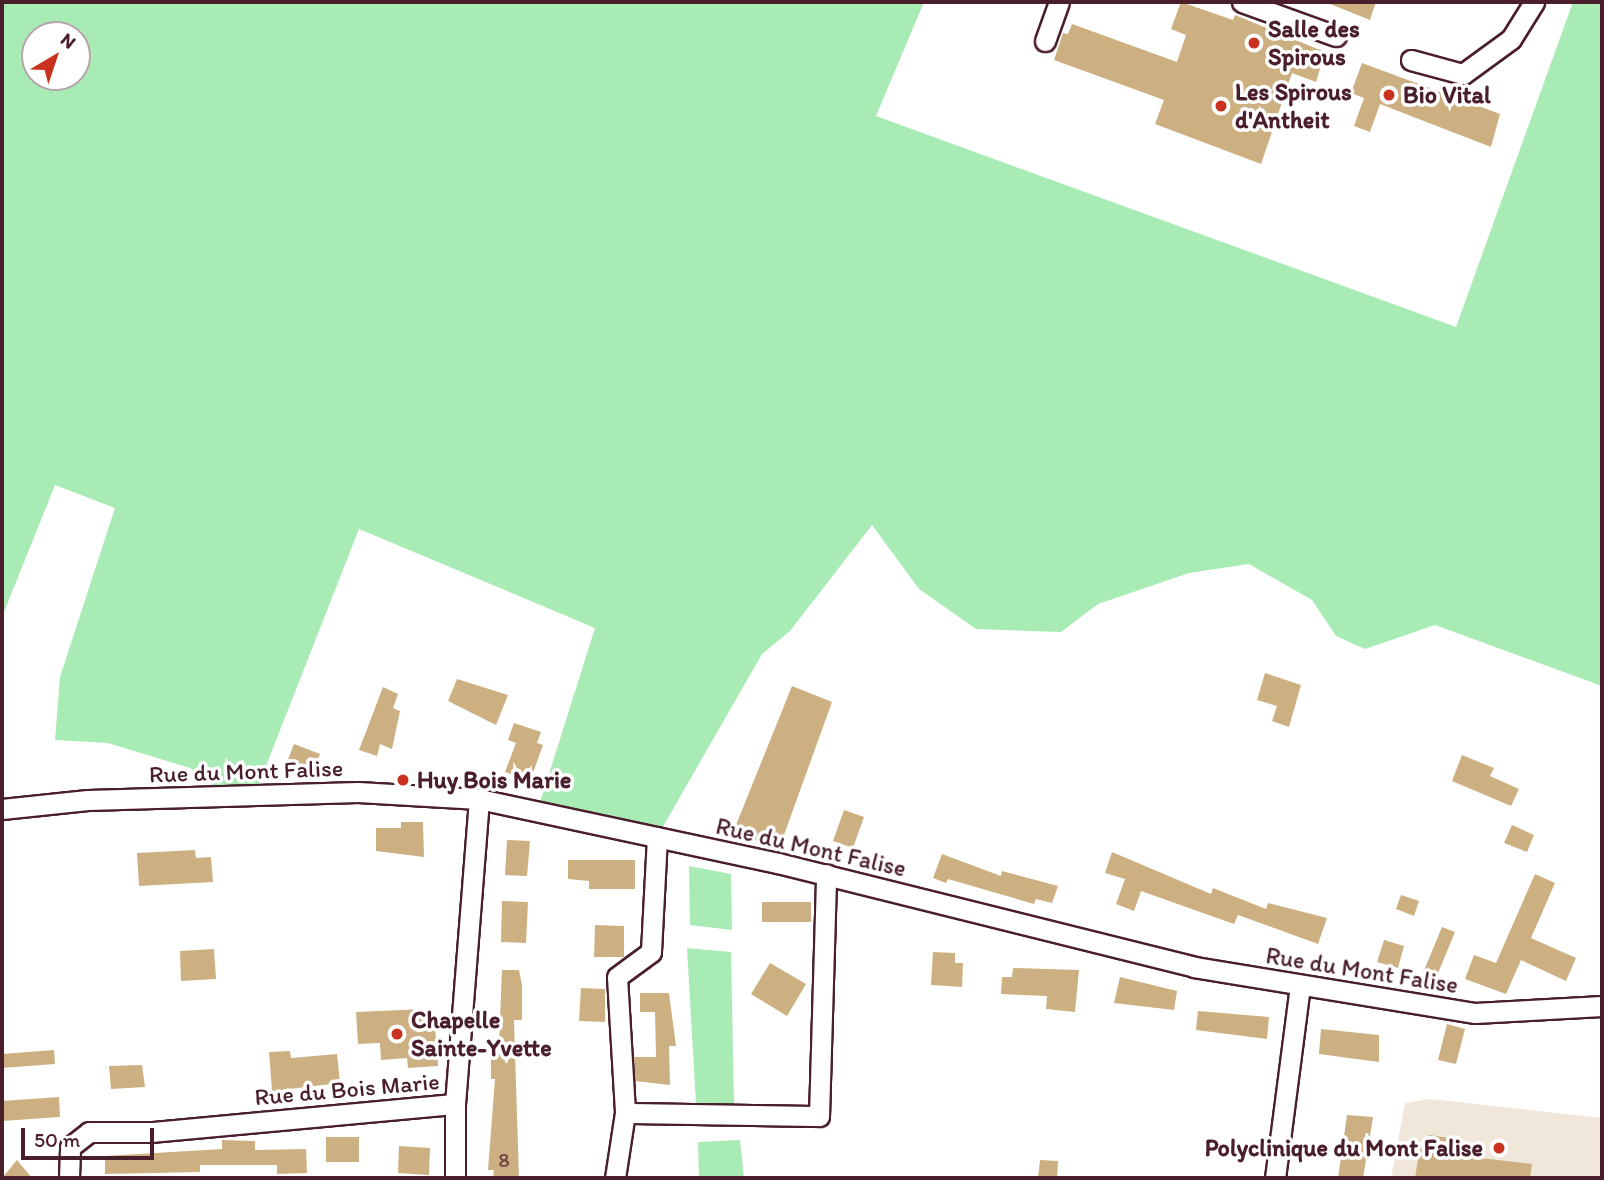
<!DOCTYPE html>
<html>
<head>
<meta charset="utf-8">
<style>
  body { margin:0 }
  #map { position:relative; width:1604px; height:1180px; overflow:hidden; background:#fff; font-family:Itim,sans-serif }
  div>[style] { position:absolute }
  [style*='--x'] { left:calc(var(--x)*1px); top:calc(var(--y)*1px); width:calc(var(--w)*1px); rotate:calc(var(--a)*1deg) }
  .built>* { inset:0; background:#f0e7da }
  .green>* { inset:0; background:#a9ebb5 }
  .building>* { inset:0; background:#cdb082 }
  .roads { filter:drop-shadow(2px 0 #4a1f2b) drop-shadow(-2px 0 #4a1f2b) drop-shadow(0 2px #4a1f2b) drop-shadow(0 -2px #4a1f2b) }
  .minor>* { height:19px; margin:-9.5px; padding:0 9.5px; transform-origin:9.5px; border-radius:9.5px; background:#fff }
  .dots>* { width:19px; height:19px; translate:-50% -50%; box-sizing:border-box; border:4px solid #fff; border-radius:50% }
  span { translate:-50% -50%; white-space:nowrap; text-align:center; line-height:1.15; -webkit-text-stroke:7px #fff; paint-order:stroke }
  .number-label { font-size:21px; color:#6b4341 }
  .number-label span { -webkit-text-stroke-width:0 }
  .poi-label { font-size:24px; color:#4a1f2b; font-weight:700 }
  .left { translate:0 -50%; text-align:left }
  .right { translate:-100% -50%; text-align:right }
  .street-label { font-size:24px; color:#4a1f2b }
  .frame { position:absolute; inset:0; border:4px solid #4a1f2b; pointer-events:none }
  .north { position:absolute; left:21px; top:21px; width:70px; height:70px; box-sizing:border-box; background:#fff; border:2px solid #b7a5aa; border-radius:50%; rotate:39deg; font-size:19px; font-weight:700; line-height:28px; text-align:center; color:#4a1f2b }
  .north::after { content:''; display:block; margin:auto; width:24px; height:32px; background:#c8321e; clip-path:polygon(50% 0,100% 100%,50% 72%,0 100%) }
  .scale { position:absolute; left:21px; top:1128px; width:133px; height:32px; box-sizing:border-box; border:4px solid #4a1f2b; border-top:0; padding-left:9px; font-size:21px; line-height:24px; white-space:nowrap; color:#4a1f2b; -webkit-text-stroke:5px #fff; paint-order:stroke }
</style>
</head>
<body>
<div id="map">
  <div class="built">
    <div style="clip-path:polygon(1430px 1099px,1602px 1118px,1602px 1178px,1391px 1178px,1405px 1103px)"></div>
  </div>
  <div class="green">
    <div style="clip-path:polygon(evenodd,2px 2px,924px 2px,876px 116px,1456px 327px,1573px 2px,1602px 2px,1602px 686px,1435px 625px,1365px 649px,1336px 636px,1312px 600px,1249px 564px,1189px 573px,1098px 604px,1061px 632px,976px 629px,919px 589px,872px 525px,790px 631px,762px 654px,657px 837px,537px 812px,595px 628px,359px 529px,253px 799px,220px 791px,190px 768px,108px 743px,55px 740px,60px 677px,115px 508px,55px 485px,2px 617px,2px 2px,35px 35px,77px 35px,77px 77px,35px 77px,35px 35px)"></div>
    <div style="clip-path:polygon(689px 866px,731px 874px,732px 930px,690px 925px)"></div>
    <div style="clip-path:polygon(687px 948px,731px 952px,734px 1104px,696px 1104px)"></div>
    <div style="clip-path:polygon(740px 1140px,744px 1178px,699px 1178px,698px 1142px)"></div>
  </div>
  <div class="building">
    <div style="clip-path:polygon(1181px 2px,1233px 20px,1235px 15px,1325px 52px,1316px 82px,1292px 73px,1261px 164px,1155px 124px,1164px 100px,1054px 60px,1063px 33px,1068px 34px,1072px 24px,1177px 62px,1186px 35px,1171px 29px)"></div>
    <div style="clip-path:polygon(1325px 2px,1376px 2px,1370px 20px)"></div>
    <div style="clip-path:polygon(1362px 63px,1500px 114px,1491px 147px,1380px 104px,1370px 132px,1354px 126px,1364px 98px,1351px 93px)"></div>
    <div style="clip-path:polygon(1265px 673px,1301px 685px,1289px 727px,1272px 721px,1277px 706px,1257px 700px)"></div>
    <div style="clip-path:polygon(457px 679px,508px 695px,496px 725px,448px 701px)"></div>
    <div style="clip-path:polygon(792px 686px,832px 702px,780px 846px,732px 835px)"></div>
    <div style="clip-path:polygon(383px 687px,398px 694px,393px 708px,400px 711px,392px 749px,380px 744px,377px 756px,359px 750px)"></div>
    <div style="clip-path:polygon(514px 723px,541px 732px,537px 743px,543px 745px,530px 781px,505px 772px,516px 743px,508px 740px)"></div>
    <div style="clip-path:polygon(294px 744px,320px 754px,312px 775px,286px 765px)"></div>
    <div style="clip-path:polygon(1462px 755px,1494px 768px,1490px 776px,1519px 789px,1511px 806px,1452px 781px)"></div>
    <div style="clip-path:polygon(844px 810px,864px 817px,853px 848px,833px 841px)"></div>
    <div style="clip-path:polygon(401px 822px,423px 822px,424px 857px,376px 851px,376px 828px,401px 828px)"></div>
    <div style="clip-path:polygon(1512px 825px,1534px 835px,1527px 852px,1504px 843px)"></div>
    <div style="clip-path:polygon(507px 840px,530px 841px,527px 876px,505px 875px)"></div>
    <div style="clip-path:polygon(195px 850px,196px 858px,211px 857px,213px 882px,139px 886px,137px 853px)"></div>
    <div style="clip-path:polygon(1112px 852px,1211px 894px,1213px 888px,1266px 909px,1268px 903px,1327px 918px,1318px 944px,1238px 915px,1234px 924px,1141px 891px,1134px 911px,1116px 904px,1125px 879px,1105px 873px)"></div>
    <div style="clip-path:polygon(942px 854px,1001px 876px,1002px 871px,1058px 886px,1052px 903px,1036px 899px,1034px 904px,948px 879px,946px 883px,933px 878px)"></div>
    <div style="clip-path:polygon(568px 860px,635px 860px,635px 889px,589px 889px,589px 881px,568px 879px)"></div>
    <div style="clip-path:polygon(1535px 874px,1555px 883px,1531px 938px,1576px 958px,1566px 981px,1521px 960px,1506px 994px,1465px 979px,1474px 955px,1496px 963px)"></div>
    <div style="clip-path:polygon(1401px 895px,1419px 901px,1414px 916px,1396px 909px)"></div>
    <div style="clip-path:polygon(502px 901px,528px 902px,526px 943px,501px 942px)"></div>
    <div style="clip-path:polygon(762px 902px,811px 902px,811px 922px,762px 922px)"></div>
    <div style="clip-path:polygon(595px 925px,624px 926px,624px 957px,594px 957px)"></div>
    <div style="clip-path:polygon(1442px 927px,1455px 932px,1436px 978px,1423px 973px)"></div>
    <div style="clip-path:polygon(1384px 940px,1404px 946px,1398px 968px,1377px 962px)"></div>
    <div style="clip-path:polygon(214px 949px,216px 979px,181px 981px,180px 951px)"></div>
    <div style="clip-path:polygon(933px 952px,955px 953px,955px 963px,963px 963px,962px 987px,931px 985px)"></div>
    <div style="clip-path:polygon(770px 963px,806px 984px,787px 1016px,751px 994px)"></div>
    <div style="clip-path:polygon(1013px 968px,1079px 970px,1075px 1012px,1046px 1009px,1047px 996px,1001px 994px,1002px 977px,1012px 977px)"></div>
    <div style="clip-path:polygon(502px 970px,519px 970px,522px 985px,522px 1020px,514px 1020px,519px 1178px,493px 1178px,494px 1170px,488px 1170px,495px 1079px,491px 1079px,491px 1043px,499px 1043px)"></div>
    <div style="clip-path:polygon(1120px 977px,1177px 991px,1174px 1010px,1114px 1003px)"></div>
    <div style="clip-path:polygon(581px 988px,605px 989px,605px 1022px,579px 1021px)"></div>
    <div style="clip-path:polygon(640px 993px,669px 993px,676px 1046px,669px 1046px,670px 1085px,635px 1081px,634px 1057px,656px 1057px,655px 1012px,640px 1012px)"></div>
    <div style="clip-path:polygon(424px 1009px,425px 1026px,435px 1026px,438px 1066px,408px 1068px,407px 1058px,381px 1060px,380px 1043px,358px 1044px,356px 1012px)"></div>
    <div style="clip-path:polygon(1198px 1011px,1269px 1017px,1267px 1039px,1196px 1030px)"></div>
    <div style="clip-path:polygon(1447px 1024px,1465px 1029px,1456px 1064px,1438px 1060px)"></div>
    <div style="clip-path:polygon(1321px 1029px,1379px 1035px,1379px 1062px,1319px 1054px)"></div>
    <div style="clip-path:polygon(54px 1050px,55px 1064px,2px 1068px,2px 1054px)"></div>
    <div style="clip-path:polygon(290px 1051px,291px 1058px,337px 1054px,340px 1083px,272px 1091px,269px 1052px)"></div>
    <div style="clip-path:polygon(142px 1065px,145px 1087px,111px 1089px,109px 1066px)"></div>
    <div style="clip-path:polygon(59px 1097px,60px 1117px,2px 1121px,2px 1101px)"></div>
    <div style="clip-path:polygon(1347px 1115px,1373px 1117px,1363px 1178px,1338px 1178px)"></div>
    <div style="clip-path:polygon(1429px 1135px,1456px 1139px,1453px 1155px,1532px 1164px,1530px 1178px,1415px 1178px,1420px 1146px,1427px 1147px)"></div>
    <div style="clip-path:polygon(326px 1137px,359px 1137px,359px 1162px,326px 1162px)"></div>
    <div style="clip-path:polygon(222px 1140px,255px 1141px,255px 1150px,306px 1149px,307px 1173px,277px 1174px,277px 1165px,200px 1165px,200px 1172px,105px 1174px,105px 1156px,222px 1149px)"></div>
    <div style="clip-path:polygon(399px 1146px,430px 1148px,429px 1175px,398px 1173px)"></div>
    <div style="clip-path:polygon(17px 1160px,32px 1178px,2px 1178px)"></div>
    <div style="clip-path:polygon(1040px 1160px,1058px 1161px,1057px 1178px,1038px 1178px)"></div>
  </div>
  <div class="roads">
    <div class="minor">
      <div style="--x:1242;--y:2;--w:100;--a:19.9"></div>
      <div style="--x:1045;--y:41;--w:41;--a:-70.3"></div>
      <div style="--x:1411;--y:60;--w:54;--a:15.1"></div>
      <div style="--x:1463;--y:74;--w:59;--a:-36.1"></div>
      <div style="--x:1511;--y:39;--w:44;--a:-58.1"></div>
      <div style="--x:2;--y:809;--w:86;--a:-6"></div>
      <div style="--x:88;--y:800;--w:270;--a:-1.7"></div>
      <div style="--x:358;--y:792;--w:121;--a:3.3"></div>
      <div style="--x:479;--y:799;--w:306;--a:12.1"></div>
      <div style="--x:778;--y:863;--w:429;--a:14"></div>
      <div style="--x:1194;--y:967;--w:285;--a:9.3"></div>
      <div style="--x:1475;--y:1013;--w:127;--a:-3.2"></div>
      <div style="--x:657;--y:837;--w:115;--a:93"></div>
      <div style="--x:651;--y:952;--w:42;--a:143.7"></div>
      <div style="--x:617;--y:977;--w:136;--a:86.6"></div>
      <div style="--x:625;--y:1113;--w:194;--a:0.9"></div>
      <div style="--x:819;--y:1116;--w:242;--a:-88.3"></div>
      <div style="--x:69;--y:1178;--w:31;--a:-88"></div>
      <div style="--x:70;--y:1147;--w:24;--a:-38"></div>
      <div style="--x:89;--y:1132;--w:63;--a:0"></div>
      <div style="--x:152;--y:1132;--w:304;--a:-5.3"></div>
      <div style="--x:455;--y:1178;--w:74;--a:-90"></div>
      <div style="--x:455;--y:1104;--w:306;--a:-85.5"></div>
      <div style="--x:615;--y:1178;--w:66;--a:-81.3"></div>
      <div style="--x:1275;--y:1178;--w:194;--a:-82.6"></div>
    </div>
  </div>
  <div class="dots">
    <div style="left:1254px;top:43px;background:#c8321e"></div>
    <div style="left:1389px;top:95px;background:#c8321e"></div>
    <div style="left:1221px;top:106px;background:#c8321e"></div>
    <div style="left:403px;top:780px;background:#c8321e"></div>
    <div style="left:397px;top:1034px;background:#c8321e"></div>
    <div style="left:1499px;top:1148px;background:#c8321e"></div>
  </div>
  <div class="number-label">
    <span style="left:504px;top:1160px">8</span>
  </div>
  <div class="poi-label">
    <span class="left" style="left:1268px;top:43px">Salle des<br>Spirous</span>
    <span class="left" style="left:1235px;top:106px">Les Spirous<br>d'Antheit</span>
    <span class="left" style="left:1403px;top:95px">Bio Vital</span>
    <span class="left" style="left:417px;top:780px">Huy Bois Marie</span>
    <span class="left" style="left:411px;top:1034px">Chapelle<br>Sainte-Yvette</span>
    <span class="right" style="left:1483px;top:1148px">Polyclinique du Mont Falise</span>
  </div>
  <div class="street-label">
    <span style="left:246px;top:771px;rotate:-2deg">Rue du Mont Falise</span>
    <span style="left:811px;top:847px;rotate:13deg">Rue du Mont Falise</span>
    <span style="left:1362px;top:970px;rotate:9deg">Rue du Mont Falise</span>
    <span style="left:347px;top:1089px;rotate:-5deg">Rue du Bois Marie</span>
  </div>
  <div class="frame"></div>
  <div class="north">N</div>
  <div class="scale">50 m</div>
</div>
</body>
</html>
